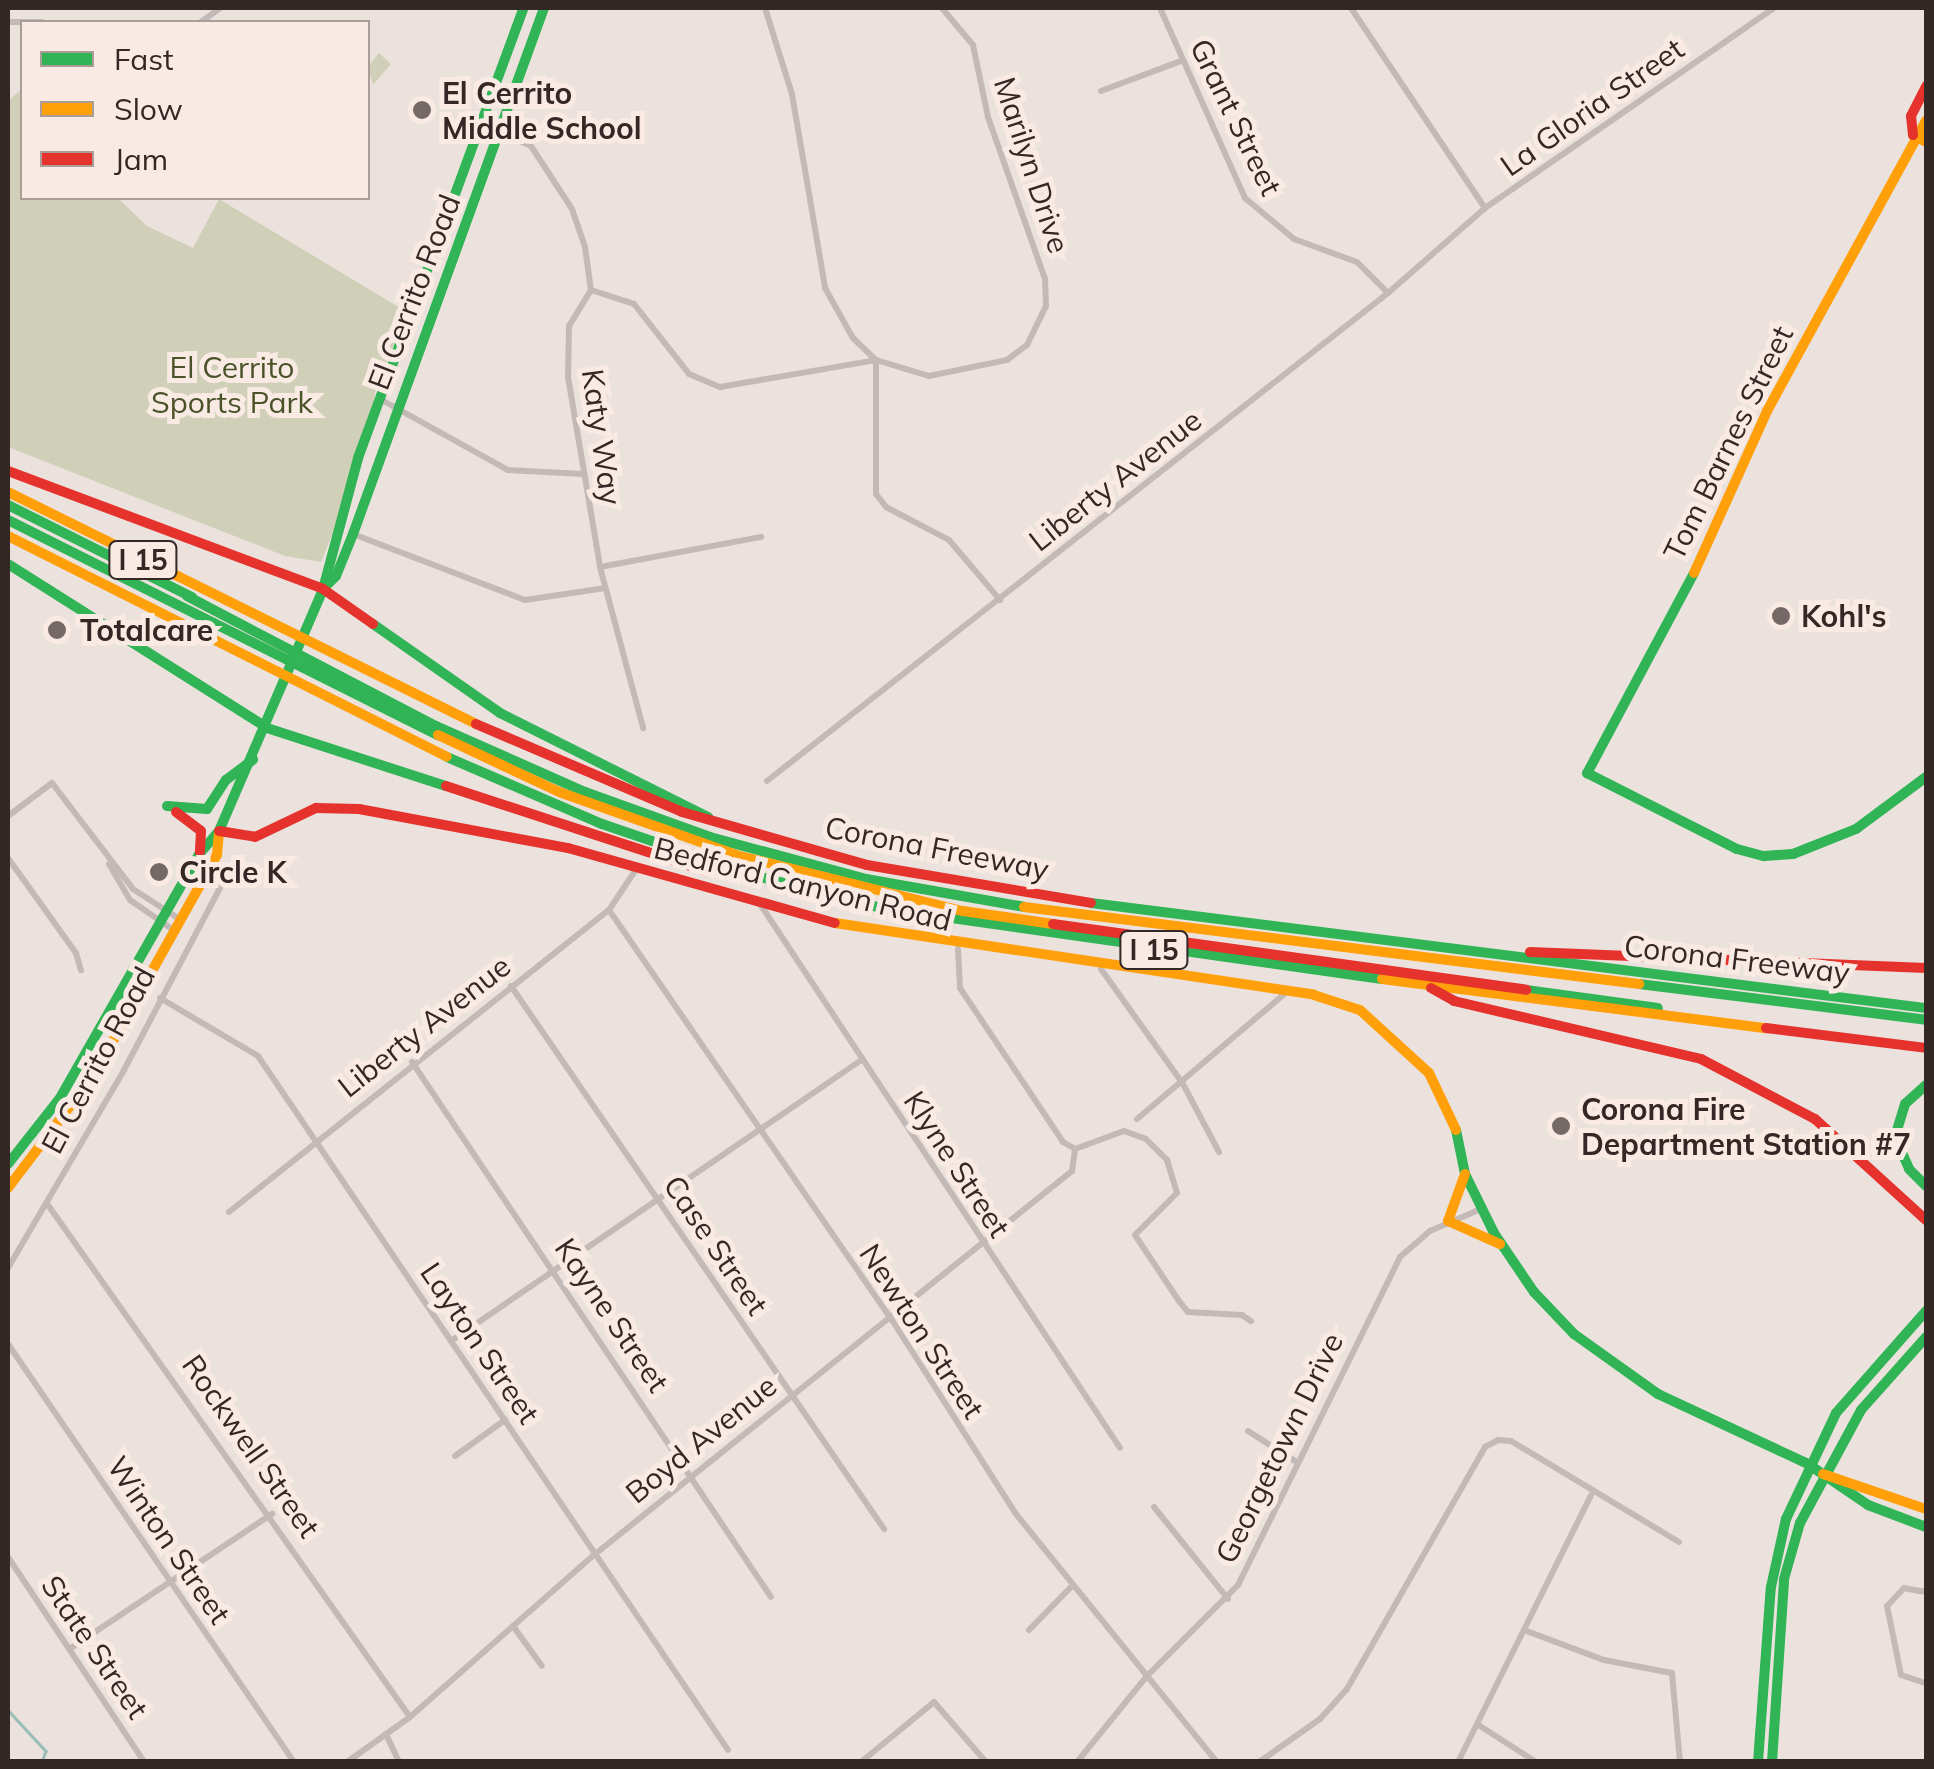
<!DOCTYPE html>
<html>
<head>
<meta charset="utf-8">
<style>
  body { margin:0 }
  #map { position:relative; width:1934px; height:1769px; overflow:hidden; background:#ebe2de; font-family:Mulish,sans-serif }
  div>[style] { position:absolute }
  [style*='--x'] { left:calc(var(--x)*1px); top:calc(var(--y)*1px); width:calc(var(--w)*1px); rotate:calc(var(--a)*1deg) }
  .green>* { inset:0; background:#d0cfb8 }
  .stream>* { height:2.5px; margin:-1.25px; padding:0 1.25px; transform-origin:1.25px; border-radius:1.25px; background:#9abdb7 }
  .street>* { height:6px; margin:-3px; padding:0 3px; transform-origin:3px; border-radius:3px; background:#c3bab7 }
  .fast>* { height:10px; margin:-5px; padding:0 5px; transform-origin:5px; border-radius:5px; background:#30b455 }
  .slow>* { height:10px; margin:-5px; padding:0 5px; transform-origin:5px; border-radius:5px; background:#ff9f0a }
  .jam>* { height:10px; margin:-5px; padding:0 5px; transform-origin:5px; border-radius:5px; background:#e5322d }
  .dots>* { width:28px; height:28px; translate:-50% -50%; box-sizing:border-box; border:5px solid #f9ebe4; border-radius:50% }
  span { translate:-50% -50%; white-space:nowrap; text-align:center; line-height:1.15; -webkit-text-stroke:10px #f9ebe4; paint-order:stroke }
  .shield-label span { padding:2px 8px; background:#f9ebe4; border:2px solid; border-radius:8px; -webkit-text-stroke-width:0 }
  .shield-label { font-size:28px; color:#342826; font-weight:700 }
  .poi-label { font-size:30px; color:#342826; font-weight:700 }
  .left { translate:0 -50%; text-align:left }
  .street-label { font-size:30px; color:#342826 }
  .park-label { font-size:30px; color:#4a522a }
  .frame { position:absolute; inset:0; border:10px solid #342826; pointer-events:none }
  .legend { position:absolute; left:20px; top:20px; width:350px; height:180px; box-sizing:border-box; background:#f9ebe4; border:2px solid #aa9d98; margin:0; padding:12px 18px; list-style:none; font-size:30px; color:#342826 }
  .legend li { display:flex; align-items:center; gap:20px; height:50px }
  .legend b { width:50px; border:2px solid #aa9d98 }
</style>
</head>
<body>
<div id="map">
  <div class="green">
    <div style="clip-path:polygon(379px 53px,391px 64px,373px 85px,368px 67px)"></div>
    <div style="clip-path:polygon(22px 89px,22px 198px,118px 198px,147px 226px,193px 248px,219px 199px,407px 312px,375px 393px,364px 456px,321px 562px,285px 556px,8px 447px,8px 101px)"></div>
  </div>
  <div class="stream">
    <div style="--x:8;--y:1710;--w:56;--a:47.2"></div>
    <div style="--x:46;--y:1751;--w:12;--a:110"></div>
  </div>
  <div class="street">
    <div style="--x:765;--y:8;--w:90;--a:72.6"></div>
    <div style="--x:792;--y:94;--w:197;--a:80.3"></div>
    <div style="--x:825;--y:288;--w:57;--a:60.8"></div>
    <div style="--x:853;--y:338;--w:32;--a:44"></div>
    <div style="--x:876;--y:360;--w:55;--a:16.8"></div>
    <div style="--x:929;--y:376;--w:80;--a:-11.6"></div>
    <div style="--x:1007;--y:360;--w:25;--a:-37"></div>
    <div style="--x:1027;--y:345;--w:43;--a:-64"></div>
    <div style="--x:1046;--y:306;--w:27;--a:-92"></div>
    <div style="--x:1045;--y:279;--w:172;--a:-109.4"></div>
    <div style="--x:988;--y:117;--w:74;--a:-101.8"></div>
    <div style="--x:973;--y:45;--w:48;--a:-130"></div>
    <div style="--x:1160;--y:8;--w:208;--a:65.9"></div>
    <div style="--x:1245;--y:198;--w:64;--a:39.9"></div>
    <div style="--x:1294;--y:239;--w:67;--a:20.1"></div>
    <div style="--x:1357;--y:262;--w:42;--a:45"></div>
    <div style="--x:1351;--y:8;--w:241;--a:56.2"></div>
    <div style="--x:8;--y:22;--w:34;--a:0"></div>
    <div style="--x:201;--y:22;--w:24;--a:-36"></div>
    <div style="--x:1101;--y:91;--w:85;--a:-20.6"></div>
    <div style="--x:484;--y:125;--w:51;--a:24.1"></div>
    <div style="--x:531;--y:146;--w:75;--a:56.9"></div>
    <div style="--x:572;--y:209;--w:40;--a:71.1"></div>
    <div style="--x:585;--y:247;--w:43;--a:82.1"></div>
    <div style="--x:591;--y:290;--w:42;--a:121.4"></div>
    <div style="--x:569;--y:326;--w:51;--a:91.1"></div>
    <div style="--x:568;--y:377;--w:193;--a:80.4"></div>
    <div style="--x:600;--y:567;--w:167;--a:75"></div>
    <div style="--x:591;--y:290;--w:45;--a:18"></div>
    <div style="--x:634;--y:304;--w:89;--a:51.8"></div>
    <div style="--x:689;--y:374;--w:34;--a:23"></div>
    <div style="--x:720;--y:387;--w:158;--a:-9.8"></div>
    <div style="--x:876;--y:360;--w:134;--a:90"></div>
    <div style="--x:876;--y:494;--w:16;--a:52"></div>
    <div style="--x:886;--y:507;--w:71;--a:27.6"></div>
    <div style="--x:949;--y:540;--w:79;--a:49.6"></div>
    <div style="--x:380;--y:399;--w:146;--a:29"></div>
    <div style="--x:508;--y:470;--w:75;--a:3.1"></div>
    <div style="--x:353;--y:534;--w:184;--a:21"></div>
    <div style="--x:525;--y:600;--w:81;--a:-8.5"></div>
    <div style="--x:600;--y:567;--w:164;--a:-10.6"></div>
    <div style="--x:767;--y:781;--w:790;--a:-38.16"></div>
    <div style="--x:1388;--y:293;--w:129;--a:-41.2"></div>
    <div style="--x:1485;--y:208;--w:351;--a:-34.7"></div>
    <div style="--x:8;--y:816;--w:55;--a:-36.9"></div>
    <div style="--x:52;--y:783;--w:133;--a:52.6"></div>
    <div style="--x:133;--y:889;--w:57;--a:32.9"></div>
    <div style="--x:8;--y:858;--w:117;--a:54.4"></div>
    <div style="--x:76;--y:953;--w:18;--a:74"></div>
    <div style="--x:109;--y:864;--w:42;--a:59.7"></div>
    <div style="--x:130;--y:900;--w:55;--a:34.6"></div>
    <div style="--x:760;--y:904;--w:652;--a:56.5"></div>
    <div style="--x:609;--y:910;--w:498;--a:55.4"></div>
    <div style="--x:892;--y:1320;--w:230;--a:57.4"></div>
    <div style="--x:1016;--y:1514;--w:319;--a:51"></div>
    <div style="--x:958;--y:949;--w:39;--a:87"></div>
    <div style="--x:960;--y:988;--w:185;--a:56.2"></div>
    <div style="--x:1063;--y:1142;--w:14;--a:30"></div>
    <div style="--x:1075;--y:1149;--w:52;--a:-20.2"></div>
    <div style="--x:1124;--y:1131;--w:23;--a:20"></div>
    <div style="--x:1146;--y:1139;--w:30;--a:45"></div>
    <div style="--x:1167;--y:1160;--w:34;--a:73"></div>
    <div style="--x:1177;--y:1193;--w:59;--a:135"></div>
    <div style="--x:1135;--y:1235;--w:79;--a:56.3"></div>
    <div style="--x:1179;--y:1301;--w:14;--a:51"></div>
    <div style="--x:1188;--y:1312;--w:54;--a:3.2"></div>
    <div style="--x:1242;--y:1315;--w:11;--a:34"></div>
    <div style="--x:1101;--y:969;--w:141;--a:54.5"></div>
    <div style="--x:1183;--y:1084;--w:77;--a:62.1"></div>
    <div style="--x:511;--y:986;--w:659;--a:55.51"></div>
    <div style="--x:160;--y:998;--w:114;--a:30.6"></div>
    <div style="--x:258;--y:1056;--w:838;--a:55.89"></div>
    <div style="--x:412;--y:1062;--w:644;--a:56.14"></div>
    <div style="--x:1137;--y:1119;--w:197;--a:-40.3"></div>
    <div style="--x:48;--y:1205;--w:627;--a:54.74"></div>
    <div style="--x:229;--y:1212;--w:485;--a:-38.5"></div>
    <div style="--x:609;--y:910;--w:50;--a:-56.3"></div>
    <div style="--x:8;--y:1268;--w:229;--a:-59.6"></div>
    <div style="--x:124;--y:1070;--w:223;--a:-62.2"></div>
    <div style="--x:451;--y:1341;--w:498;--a:-34.4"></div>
    <div style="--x:8;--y:1344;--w:506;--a:55.62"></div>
    <div style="--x:1248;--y:1431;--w:59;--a:32.6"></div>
    <div style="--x:455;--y:1456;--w:62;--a:-35.8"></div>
    <div style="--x:1154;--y:1507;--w:118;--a:51.2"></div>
    <div style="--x:8;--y:1557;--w:246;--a:56.4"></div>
    <div style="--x:1926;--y:1592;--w:22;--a:-170"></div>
    <div style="--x:1904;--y:1588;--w:25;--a:133"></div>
    <div style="--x:1887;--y:1606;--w:70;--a:78.5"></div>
    <div style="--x:1901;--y:1675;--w:26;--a:18"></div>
    <div style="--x:513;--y:1626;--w:49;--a:54.1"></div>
    <div style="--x:1029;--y:1630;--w:62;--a:-45.7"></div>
    <div style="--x:1524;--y:1630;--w:85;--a:20.6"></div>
    <div style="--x:1604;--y:1660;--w:69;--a:10.8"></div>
    <div style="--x:1672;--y:1673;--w:89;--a:84.9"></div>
    <div style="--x:71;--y:1648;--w:242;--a:-33.7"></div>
    <div style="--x:1480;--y:1726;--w:67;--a:32.7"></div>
    <div style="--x:386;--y:1734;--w:31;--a:65"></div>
    <div style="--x:347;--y:1762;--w:77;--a:-35.5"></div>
    <div style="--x:410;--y:1717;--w:245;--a:-41.4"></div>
    <div style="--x:594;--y:1555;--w:613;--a:-38.78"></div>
    <div style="--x:1072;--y:1171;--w:22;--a:-82"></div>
    <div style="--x:861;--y:1762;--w:94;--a:-39.4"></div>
    <div style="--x:934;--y:1702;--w:79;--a:49.1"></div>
    <div style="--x:1077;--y:1762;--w:111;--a:-50.9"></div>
    <div style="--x:1147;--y:1676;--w:129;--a:-45"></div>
    <div style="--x:1238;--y:1585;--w:366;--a:-63.7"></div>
    <div style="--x:1400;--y:1257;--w:40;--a:-41"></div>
    <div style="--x:1430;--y:1231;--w:56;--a:-23.3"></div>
    <div style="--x:1259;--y:1762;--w:75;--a:-35.2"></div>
    <div style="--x:1320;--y:1719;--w:40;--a:-48"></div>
    <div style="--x:1347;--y:1689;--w:279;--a:-60.3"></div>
    <div style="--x:1485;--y:1447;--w:15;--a:-28"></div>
    <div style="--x:1498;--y:1440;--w:13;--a:4"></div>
    <div style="--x:1511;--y:1441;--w:196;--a:31"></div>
    <div style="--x:1458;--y:1762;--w:298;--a:-63.5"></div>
  </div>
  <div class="fast">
    <div style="--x:8;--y:505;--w:206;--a:26.6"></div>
    <div style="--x:8;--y:520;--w:481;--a:26.6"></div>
    <div style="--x:8;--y:564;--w:307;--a:32.3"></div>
    <div style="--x:267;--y:728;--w:188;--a:18"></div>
    <div style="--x:1694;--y:573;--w:227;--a:118.1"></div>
    <div style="--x:1587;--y:773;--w:168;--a:26.9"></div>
    <div style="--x:1737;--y:849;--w:28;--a:15"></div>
    <div style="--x:1764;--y:856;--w:29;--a:-4"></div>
    <div style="--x:1793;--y:854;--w:68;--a:-21.6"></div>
    <div style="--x:1856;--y:829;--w:87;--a:-36.6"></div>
    <div style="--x:323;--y:589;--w:18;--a:-45"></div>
    <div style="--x:336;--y:576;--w:45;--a:-68"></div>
    <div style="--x:353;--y:534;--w:560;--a:-70.04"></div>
    <div style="--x:323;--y:589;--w:136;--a:-75"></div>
    <div style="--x:358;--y:458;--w:480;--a:-69.8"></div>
    <div style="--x:187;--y:596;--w:281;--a:27.6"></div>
    <div style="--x:436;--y:726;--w:163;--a:23.9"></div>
    <div style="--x:585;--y:792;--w:133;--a:19.8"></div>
    <div style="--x:710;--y:837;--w:162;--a:15.1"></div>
    <div style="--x:866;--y:879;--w:160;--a:10"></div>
    <div style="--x:373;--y:624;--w:155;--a:35"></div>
    <div style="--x:500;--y:713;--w:233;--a:26.6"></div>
    <div style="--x:447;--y:757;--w:169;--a:23.4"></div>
    <div style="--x:602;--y:824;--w:155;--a:18.8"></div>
    <div style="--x:749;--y:874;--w:136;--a:14.4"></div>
    <div style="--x:881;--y:908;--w:506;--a:8.07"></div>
    <div style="--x:167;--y:806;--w:40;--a:4.3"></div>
    <div style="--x:207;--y:809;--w:35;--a:-57"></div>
    <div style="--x:226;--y:780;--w:34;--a:-37"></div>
    <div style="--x:1091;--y:903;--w:842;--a:7.17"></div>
    <div style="--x:1639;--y:984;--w:289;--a:7.1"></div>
    <div style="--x:1526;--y:990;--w:133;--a:7.8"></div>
    <div style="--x:1926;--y:1085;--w:28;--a:138"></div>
    <div style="--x:1905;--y:1104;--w:34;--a:107"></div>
    <div style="--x:1895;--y:1137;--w:35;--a:66"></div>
    <div style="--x:1909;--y:1169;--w:24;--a:45"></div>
    <div style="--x:1456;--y:1130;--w:45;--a:78.4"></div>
    <div style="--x:1465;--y:1174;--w:66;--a:63.8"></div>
    <div style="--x:1494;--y:1233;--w:71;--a:55.9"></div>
    <div style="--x:1534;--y:1292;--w:58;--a:46.4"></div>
    <div style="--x:1574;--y:1334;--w:103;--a:35.5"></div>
    <div style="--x:1658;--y:1394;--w:166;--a:25"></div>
    <div style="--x:1808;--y:1464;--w:73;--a:34.3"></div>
    <div style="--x:1868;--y:1505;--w:62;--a:20.8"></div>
    <div style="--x:8;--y:1164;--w:84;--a:-51.8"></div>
    <div style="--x:60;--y:1098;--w:282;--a:-60.3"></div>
    <div style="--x:200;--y:853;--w:29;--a:-49"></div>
    <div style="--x:219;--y:831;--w:263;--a:-66.7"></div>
    <div style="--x:1758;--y:1762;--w:175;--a:-85.8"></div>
    <div style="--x:1771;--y:1587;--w:70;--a:-77.6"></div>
    <div style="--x:1786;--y:1519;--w:117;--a:-64.7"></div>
    <div style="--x:1836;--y:1413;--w:136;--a:-48.6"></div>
    <div style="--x:1772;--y:1762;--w:183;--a:-86.2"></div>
    <div style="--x:1784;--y:1579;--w:58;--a:-74.1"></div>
    <div style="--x:1800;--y:1523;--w:128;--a:-61.6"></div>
    <div style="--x:1861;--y:1410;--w:98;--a:-48.3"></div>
  </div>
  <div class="slow">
    <div style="--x:1913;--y:135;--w:15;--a:28"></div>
    <div style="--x:8;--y:492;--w:522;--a:26.37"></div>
    <div style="--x:8;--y:536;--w:491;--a:26.7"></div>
    <div style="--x:1694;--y:573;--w:178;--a:-65.7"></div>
    <div style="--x:1767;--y:411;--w:331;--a:-61.3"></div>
    <div style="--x:438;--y:735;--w:134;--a:25.2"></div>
    <div style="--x:559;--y:792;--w:192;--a:19.5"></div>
    <div style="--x:740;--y:856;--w:230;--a:13.9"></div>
    <div style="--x:963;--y:911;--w:91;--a:8.2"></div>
    <div style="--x:1024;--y:907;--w:620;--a:7.14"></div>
    <div style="--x:835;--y:923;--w:484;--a:8.5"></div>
    <div style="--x:1314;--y:995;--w:48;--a:18.1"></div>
    <div style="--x:1360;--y:1010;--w:93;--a:42.4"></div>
    <div style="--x:1429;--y:1073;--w:63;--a:64.7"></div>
    <div style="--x:1382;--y:979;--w:387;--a:7.3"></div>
    <div style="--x:1465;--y:1174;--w:50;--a:109.9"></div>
    <div style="--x:1448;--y:1221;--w:57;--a:23.9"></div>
    <div style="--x:8;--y:1188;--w:144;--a:-52.9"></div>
    <div style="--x:95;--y:1073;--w:250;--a:-60.8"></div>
    <div style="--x:217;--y:855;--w:23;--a:-85"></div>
    <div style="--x:1823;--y:1474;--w:109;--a:18.8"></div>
  </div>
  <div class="jam">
    <div style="--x:1913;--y:135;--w:19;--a:-96"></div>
    <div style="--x:1911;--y:116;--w:34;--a:-63"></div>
    <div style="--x:8;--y:471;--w:336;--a:20.5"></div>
    <div style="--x:323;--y:589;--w:61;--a:35"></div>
    <div style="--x:476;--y:724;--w:224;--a:23.1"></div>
    <div style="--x:682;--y:812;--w:192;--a:16"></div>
    <div style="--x:867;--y:865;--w:227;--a:9.6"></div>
    <div style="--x:446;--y:786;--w:274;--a:18.1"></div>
    <div style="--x:706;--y:871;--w:17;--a:-3"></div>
    <div style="--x:176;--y:812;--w:31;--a:37"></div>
    <div style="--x:201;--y:831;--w:21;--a:93"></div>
    <div style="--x:219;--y:831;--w:36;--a:9"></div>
    <div style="--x:255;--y:837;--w:68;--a:-25.4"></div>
    <div style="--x:316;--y:808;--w:43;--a:1.3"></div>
    <div style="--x:359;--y:809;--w:213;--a:10.6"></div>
    <div style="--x:568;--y:848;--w:277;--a:15.7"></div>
    <div style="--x:1053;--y:924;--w:478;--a:7.9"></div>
    <div style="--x:1530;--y:952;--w:396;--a:2.3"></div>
    <div style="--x:1431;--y:988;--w:26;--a:29"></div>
    <div style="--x:1454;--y:1001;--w:254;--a:13.2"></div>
    <div style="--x:1701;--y:1059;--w:129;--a:27.8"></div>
    <div style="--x:1815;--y:1119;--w:150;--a:42.3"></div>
    <div style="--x:1766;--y:1028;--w:161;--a:7.1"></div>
  </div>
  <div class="dots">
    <div style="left:422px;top:110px;background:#746966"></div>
    <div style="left:1781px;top:616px;background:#746966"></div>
    <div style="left:57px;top:630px;background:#746966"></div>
    <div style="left:159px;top:872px;background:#746966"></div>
    <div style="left:1561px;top:1126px;background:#746966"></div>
  </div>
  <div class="shield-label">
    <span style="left:143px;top:560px">I 15</span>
    <span style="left:1154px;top:950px">I 15</span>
  </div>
  <div class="poi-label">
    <span class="left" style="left:442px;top:110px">El Cerrito<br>Middle School</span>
    <span class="left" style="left:1801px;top:616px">Kohl's</span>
    <span class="left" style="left:80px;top:630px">Totalcare</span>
    <span class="left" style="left:179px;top:872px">Circle K</span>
    <span class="left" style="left:1581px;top:1126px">Corona Fire<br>Department Station #7</span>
  </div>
  <div class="street-label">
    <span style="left:1592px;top:107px;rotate:-35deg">La Gloria Street</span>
    <span style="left:1236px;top:117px;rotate:64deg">Grant Street</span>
    <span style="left:1032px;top:165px;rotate:72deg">Marilyn Drive</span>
    <span style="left:414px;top:292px;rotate:-69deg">El Cerrito Road</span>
    <span style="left:602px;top:437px;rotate:82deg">Katy Way</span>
    <span style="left:1728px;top:443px;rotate:-64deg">Tom Barnes Street</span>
    <span style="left:1115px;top:480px;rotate:-38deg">Liberty Avenue</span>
    <span style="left:937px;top:848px;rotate:11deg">Corona Freeway</span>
    <span style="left:803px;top:884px;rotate:14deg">Bedford Canyon Road</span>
    <span style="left:1737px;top:959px;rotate:7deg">Corona Freeway</span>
    <span style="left:424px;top:1026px;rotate:-38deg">Liberty Avenue</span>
    <span style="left:98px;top:1060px;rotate:-62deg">El Cerrito Road</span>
    <span style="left:957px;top:1164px;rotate:57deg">Klyne Street</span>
    <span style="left:716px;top:1245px;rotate:56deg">Case Street</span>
    <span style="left:612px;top:1315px;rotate:56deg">Kayne Street</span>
    <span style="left:922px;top:1331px;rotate:57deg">Newton Street</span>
    <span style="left:480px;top:1343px;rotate:56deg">Layton Street</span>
    <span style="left:701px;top:1439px;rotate:-39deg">Boyd Avenue</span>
    <span style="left:251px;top:1446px;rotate:55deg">Rockwell Street</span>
    <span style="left:1279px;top:1448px;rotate:-64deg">Georgetown Drive</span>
    <span style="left:169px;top:1540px;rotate:56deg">Winton Street</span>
    <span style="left:95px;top:1647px;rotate:56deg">State Street</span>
  </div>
  <div class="park-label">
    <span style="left:232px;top:384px">El Cerrito<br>Sports Park</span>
  </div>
  <div class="frame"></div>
  <ul class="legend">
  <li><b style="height:12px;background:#30b455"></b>Fast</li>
  <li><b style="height:12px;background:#ff9f0a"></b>Slow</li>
  <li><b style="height:12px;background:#e5322d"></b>Jam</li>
  </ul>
</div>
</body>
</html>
